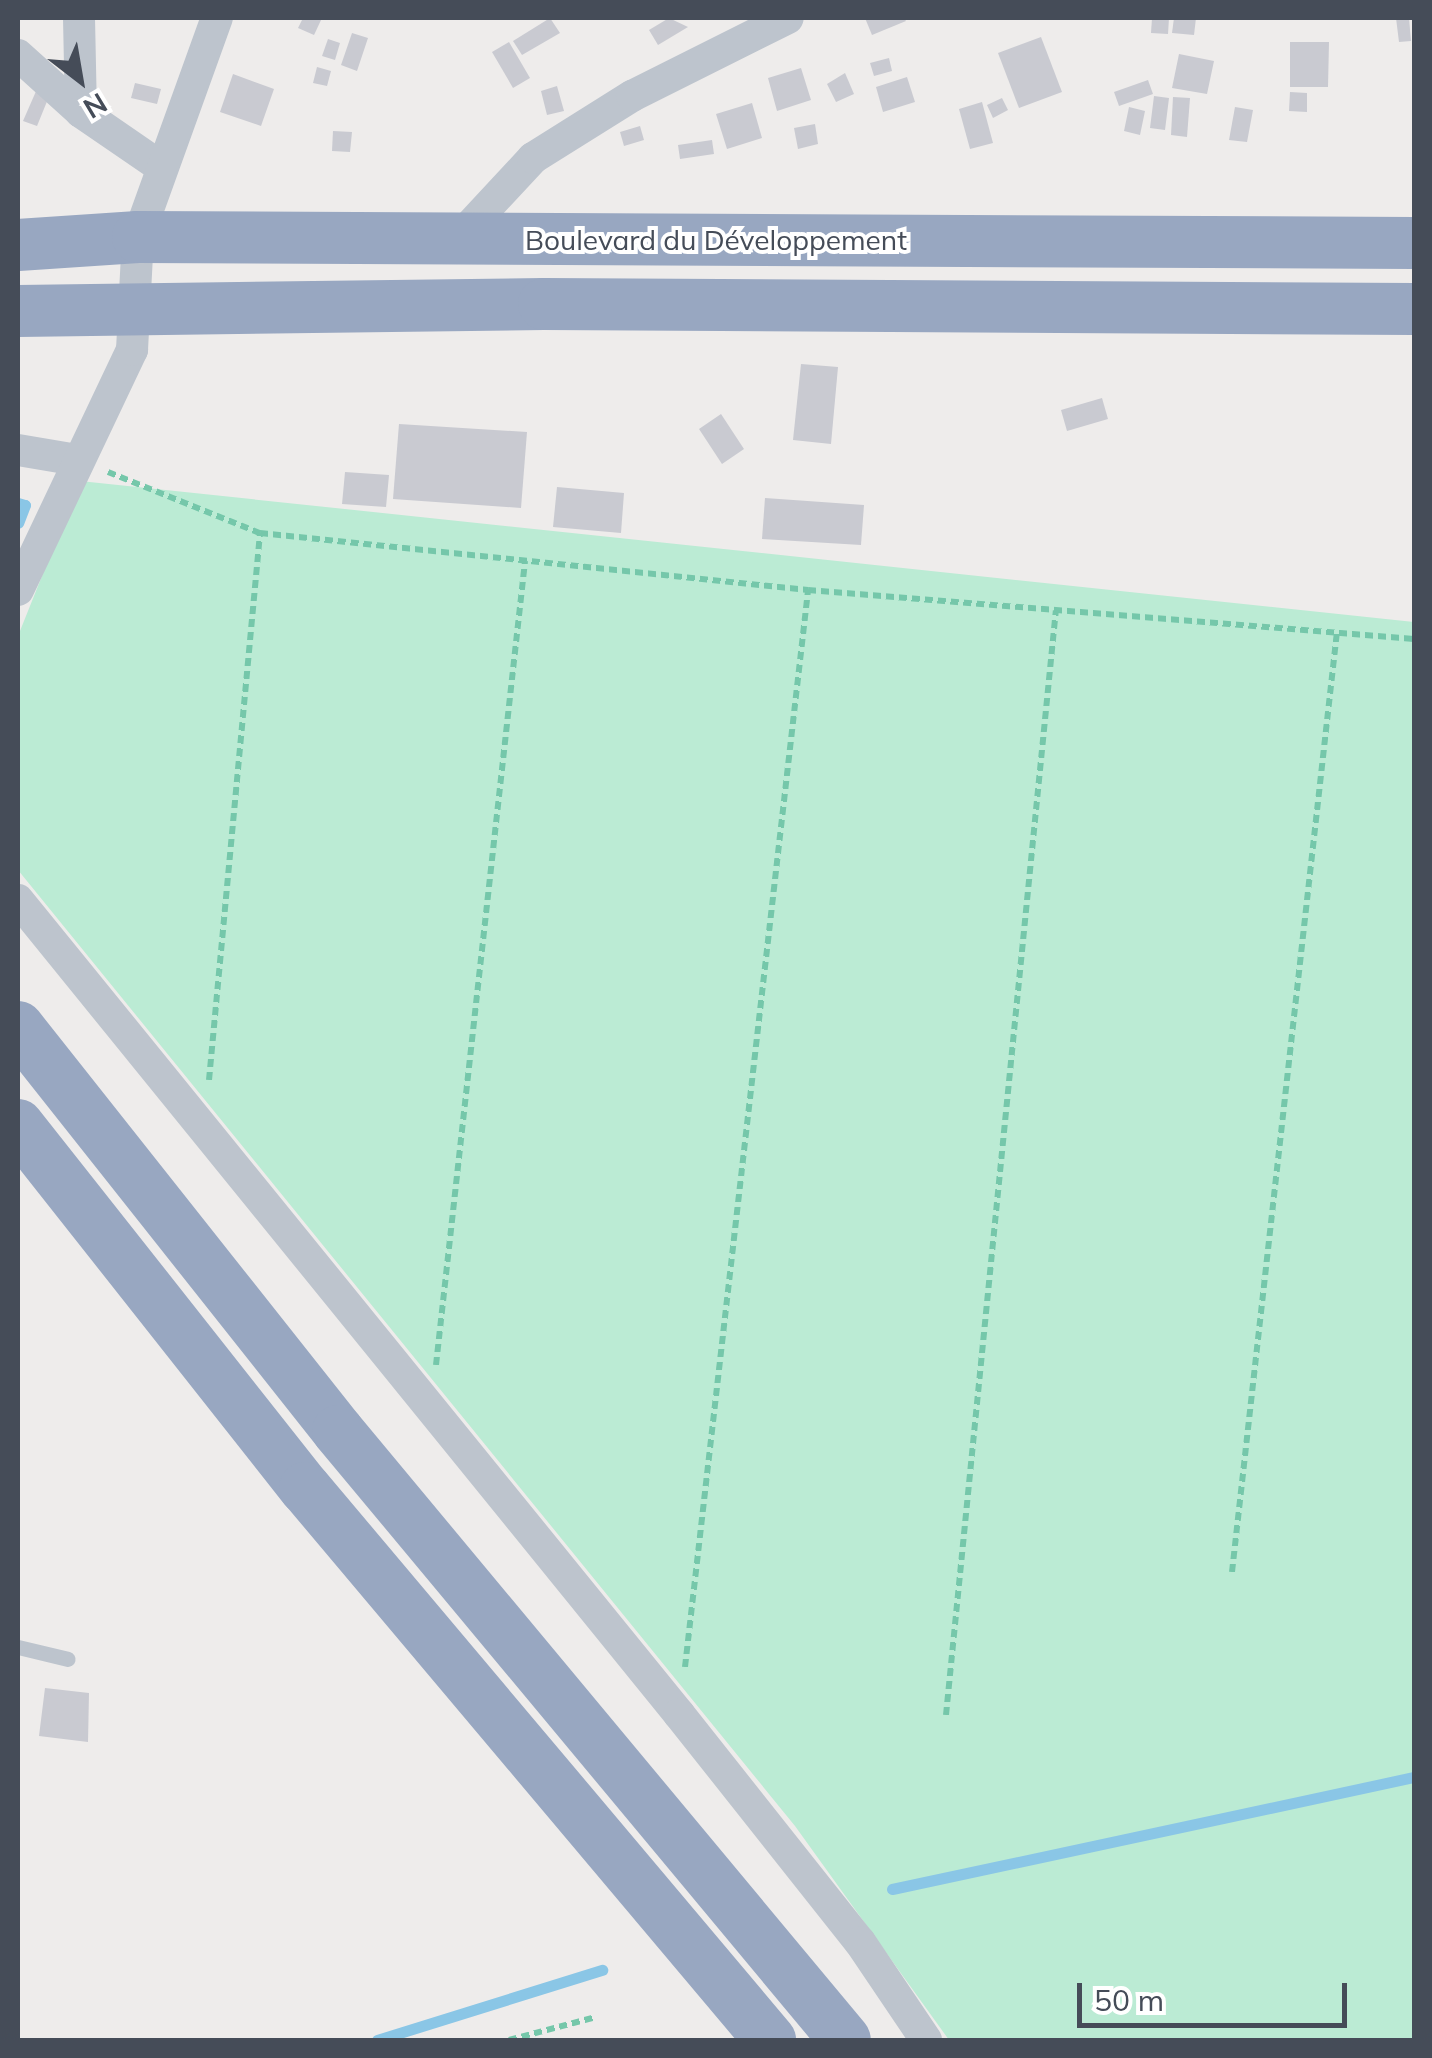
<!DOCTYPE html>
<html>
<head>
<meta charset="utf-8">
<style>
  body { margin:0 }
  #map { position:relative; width:1432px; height:2058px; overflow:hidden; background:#eeeceb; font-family:Mulish,sans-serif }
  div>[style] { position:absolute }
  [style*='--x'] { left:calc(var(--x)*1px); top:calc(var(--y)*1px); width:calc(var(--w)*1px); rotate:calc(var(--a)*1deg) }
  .green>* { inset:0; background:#bbebd4 }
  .stream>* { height:11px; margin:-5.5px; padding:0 5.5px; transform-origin:5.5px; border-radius:5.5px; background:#8ac6e6 }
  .building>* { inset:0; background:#c9cad1 }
  .path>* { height:6px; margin-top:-3px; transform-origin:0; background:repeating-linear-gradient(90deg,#75c7aa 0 8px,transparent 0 13px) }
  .service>* { height:15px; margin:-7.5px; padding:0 7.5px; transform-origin:7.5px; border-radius:7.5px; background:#bdc4cd }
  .minor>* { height:32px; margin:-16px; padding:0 16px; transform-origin:16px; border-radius:16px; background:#bdc4cd }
  .trunk>* { height:52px; margin:-26px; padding:0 26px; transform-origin:26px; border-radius:26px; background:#98a7c1 }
  span { translate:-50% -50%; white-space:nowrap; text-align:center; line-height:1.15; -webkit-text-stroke:8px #fff; paint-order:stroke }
  .street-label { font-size:28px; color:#454c58 }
  .frame { position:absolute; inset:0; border:20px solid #454c58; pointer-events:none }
  .north { position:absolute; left:30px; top:30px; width:100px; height:100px; -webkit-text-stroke:8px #fff; paint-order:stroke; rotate:149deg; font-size:28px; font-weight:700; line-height:40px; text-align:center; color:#454c58 }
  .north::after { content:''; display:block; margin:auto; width:35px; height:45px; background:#454c58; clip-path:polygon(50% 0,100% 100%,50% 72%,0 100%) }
  .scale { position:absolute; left:1077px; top:1983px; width:270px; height:45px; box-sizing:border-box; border:5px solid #454c58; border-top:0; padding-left:12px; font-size:30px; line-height:35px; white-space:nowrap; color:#454c58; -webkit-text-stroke:8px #fff; paint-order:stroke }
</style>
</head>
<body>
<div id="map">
  <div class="green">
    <div style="clip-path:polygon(80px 481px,1414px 622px,1414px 2040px,949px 2040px,795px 1826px,18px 870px,18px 636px)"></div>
  </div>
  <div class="stream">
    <div style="--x:18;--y:503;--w:7;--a:16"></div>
    <div style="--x:25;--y:505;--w:19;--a:111"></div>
    <div style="--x:892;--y:1889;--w:534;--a:-12.11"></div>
    <div style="--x:377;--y:2040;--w:236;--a:-17.3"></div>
  </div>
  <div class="building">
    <div style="clip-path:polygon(303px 18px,322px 18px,314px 35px,298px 28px)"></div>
    <div style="clip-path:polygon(550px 18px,560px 33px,522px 55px,513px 41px)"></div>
    <div style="clip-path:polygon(669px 18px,688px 27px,658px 45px,649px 30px)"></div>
    <div style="clip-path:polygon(865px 18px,904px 18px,906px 21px,872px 35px)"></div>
    <div style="clip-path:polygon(1152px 18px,1169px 18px,1168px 34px,1151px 33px)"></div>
    <div style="clip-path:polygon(1174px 18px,1196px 18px,1194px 35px,1172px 33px)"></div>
    <div style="clip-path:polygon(1396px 18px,1409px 18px,1411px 41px,1399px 42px)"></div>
    <div style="clip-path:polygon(352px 33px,368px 38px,357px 71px,341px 65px)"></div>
    <div style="clip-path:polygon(1041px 37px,1062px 92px,1019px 108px,998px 53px)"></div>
    <div style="clip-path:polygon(328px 39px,340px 43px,335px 60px,322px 56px)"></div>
    <div style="clip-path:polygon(509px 42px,530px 78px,513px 88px,492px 52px)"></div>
    <div style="clip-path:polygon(1290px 42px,1329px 42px,1328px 87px,1290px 87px)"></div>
    <div style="clip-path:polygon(1179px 54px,1214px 61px,1207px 94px,1172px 88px)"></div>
    <div style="clip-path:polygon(889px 58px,892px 71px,874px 76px,870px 63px)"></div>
    <div style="clip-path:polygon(317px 67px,331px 71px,327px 86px,313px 83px)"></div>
    <div style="clip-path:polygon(801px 68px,811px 100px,777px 111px,768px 78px)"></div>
    <div style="clip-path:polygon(845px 73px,854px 94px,836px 102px,827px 84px)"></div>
    <div style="clip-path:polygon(233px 74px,274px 89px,261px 126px,220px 112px)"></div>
    <div style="clip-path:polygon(907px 77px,915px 102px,883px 112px,876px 87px)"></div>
    <div style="clip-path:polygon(1148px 80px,1153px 94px,1119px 106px,1114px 92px)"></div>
    <div style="clip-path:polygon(135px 83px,161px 89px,157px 104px,131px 98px)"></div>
    <div style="clip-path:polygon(557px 86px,564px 111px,547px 115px,541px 91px)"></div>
    <div style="clip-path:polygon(37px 89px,50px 94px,37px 126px,23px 121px)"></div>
    <div style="clip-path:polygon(1290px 92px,1307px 93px,1307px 112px,1289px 111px)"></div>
    <div style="clip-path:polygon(1154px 96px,1169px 98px,1165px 130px,1150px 128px)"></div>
    <div style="clip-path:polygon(1173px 97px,1190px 98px,1187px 137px,1171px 135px)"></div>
    <div style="clip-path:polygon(1002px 98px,1008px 110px,993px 118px,987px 105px)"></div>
    <div style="clip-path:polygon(982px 102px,993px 143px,970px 149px,959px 109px)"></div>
    <div style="clip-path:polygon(752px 103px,762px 138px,727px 149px,716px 114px)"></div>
    <div style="clip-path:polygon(1129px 107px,1145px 111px,1140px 135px,1124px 131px)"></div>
    <div style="clip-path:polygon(1235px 107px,1253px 110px,1247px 142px,1229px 140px)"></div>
    <div style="clip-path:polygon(815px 124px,818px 144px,798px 149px,794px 128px)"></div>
    <div style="clip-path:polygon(640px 126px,644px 140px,624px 146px,620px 132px)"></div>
    <div style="clip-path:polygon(333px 131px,352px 132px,350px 152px,332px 151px)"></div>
    <div style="clip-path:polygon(712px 140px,714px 154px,680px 159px,678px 145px)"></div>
    <div style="clip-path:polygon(801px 364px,838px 367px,831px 444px,793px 440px)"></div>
    <div style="clip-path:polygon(1102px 398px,1108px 419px,1067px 431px,1061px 410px)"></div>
    <div style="clip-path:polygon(721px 414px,744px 449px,722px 464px,699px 429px)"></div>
    <div style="clip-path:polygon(399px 424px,527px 432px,521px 508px,393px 499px)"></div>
    <div style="clip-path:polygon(345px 472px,389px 475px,386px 507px,342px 504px)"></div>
    <div style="clip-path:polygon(557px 487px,624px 493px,621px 533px,553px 527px)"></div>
    <div style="clip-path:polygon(765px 498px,864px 505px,861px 545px,762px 539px)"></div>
    <div style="clip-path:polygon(45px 1688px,89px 1693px,88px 1742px,39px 1736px)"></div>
  </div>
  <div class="path">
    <div style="--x:108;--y:472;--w:164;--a:21.9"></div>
    <div style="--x:260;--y:533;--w:551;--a:5.94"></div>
    <div style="--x:808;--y:590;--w:608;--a:4.62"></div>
    <div style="--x:209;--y:1080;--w:549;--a:-84.67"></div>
    <div style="--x:436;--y:1365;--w:809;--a:-83.68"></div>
    <div style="--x:1232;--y:1572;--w:947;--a:-83.63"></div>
    <div style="--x:685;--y:1667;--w:1084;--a:-83.48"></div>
    <div style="--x:946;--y:1715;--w:1110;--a:-84.32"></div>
    <div style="--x:509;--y:2040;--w:90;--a:-14.8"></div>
  </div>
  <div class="service">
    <div style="--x:18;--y:1647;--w:51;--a:13.5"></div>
  </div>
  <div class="minor">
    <div style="--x:79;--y:18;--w:94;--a:88.8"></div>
    <div style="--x:18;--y:55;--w:85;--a:42.1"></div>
    <div style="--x:81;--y:112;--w:93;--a:34.5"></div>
    <div style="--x:455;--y:242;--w:115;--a:-47.1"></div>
    <div style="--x:533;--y:158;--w:117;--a:-32.1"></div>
    <div style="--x:632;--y:96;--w:174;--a:-26.6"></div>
    <div style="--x:18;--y:450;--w:60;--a:9.6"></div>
    <div style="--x:18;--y:590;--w:266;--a:-64.6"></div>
    <div style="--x:132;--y:350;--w:113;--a:-87"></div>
    <div style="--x:138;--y:237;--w:233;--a:-70.2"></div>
    <div style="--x:18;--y:900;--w:1049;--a:50.92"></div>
    <div style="--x:679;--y:1714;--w:291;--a:51.6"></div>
    <div style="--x:860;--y:1942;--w:118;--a:56"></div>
  </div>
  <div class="trunk">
    <div style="--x:18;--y:245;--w:120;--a:-3.8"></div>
    <div style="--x:138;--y:237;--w:1276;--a:0.27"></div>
    <div style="--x:18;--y:311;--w:526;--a:-0.76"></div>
    <div style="--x:544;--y:304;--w:870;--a:0.33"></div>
    <div style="--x:18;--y:1027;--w:515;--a:51.62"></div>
    <div style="--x:338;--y:1431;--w:792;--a:50.22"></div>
    <div style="--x:18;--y:1125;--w:463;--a:51.7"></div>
    <div style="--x:305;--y:1488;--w:722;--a:49.89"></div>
  </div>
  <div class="street-label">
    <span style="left:716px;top:240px">Boulevard du Développement</span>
  </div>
  <div class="frame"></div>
  <div class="north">N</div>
  <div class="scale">50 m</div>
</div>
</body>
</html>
